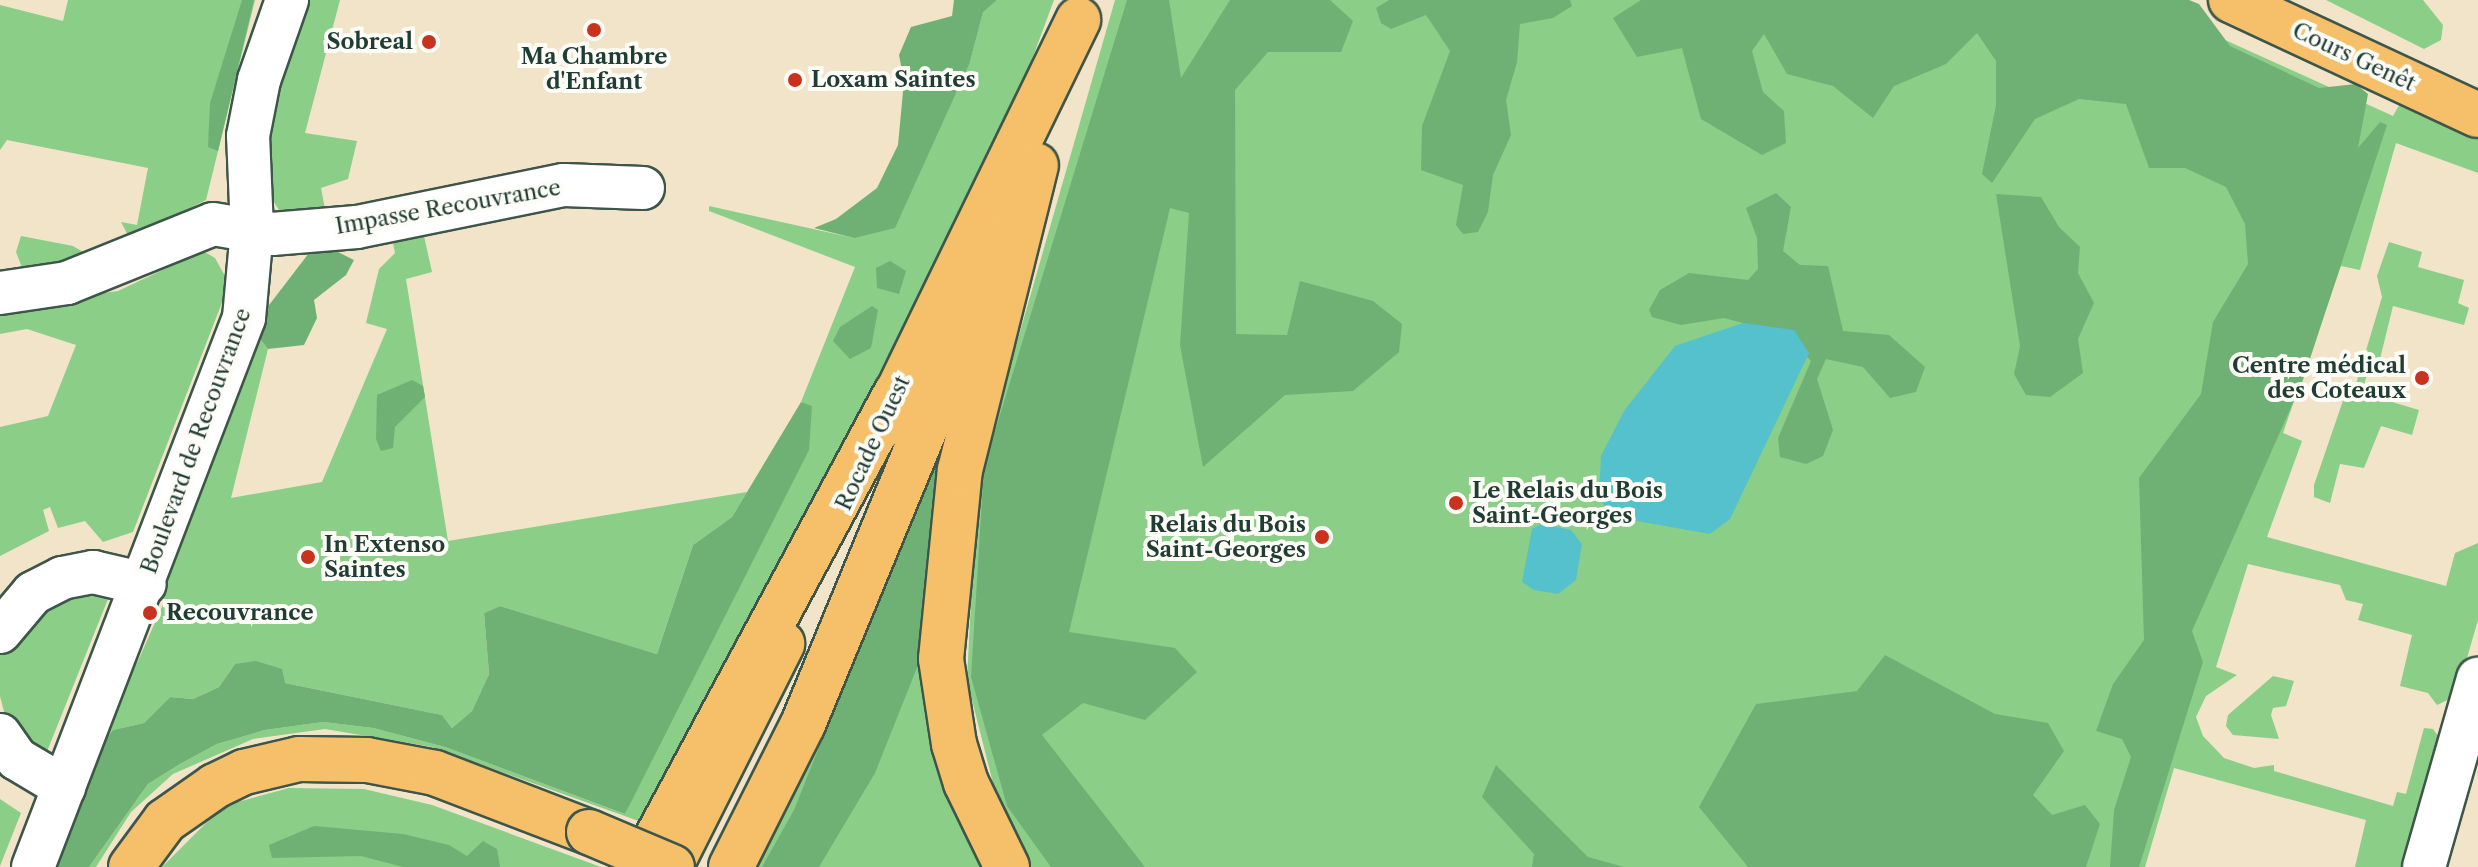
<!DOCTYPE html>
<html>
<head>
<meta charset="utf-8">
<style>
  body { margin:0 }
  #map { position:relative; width:2478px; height:867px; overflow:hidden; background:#f1e4c9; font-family:"Libre Caslon Text",serif }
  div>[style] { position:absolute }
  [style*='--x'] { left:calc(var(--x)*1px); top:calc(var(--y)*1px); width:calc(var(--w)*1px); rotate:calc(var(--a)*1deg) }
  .green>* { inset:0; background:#8ace87 }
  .forest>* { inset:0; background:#6fb174 }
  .water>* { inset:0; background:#54c1cd }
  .roads { filter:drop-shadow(2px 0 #3e564a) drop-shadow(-2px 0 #3e564a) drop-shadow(0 2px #3e564a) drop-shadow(0 -2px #3e564a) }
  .minor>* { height:42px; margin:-21px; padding:0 21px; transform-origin:21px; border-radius:21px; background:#fff }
  .major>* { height:44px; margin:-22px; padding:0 22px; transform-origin:22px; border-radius:22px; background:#f6c06b }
  .highway>* { height:44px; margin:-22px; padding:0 22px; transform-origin:22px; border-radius:22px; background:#f6c06b }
  .bridges { filter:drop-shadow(2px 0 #3e564a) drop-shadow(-2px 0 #3e564a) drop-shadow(0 2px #3e564a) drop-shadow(0 -2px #3e564a) }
  .highway-bridge>* { height:44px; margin:-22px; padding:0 22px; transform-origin:22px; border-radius:22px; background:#f6c06b }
  .dots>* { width:22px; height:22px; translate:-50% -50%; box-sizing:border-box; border:4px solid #fdfcf7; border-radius:50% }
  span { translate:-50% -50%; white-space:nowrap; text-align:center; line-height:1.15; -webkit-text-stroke:8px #fdfcf7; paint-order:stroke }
  .poi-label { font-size:22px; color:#1f3d34; font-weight:700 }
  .right { translate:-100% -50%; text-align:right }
  .left { translate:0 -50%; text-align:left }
  .street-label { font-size:22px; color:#1f3d34 }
</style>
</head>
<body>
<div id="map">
  <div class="green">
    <div style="clip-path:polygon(68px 0,255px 0,206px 200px,130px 239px,121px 222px,137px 225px,148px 168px,7px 140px,0 150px,0 5px,63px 21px)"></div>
    <div style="clip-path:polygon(304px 0,340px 0,305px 133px,357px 141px,348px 179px,321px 188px,325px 209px,281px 213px,268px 193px,263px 124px)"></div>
    <div style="clip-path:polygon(997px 0,1054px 0,1009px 121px,647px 824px,432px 747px,325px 729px,253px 739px,173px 774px,131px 812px,96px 867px,89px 867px,148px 784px,180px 764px,217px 744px,265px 730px,323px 722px,373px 728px,445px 747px,625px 814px,812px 407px,801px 402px,855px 267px,709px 211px,709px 206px,854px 238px,970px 62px,983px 11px)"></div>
    <div style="clip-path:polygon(1115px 0,2137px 0,2393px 116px,2402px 100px,2478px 135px,2478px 173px,2396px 143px,2360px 270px,2341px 266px,2283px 433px,2302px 441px,2267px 537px,2446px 586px,2455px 553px,2478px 543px,2478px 620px,2456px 696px,2437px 705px,2428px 693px,2400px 686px,2412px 635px,2358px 620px,2363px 604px,2346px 600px,2340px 585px,2248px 564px,2216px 667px,2237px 675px,2206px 696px,2196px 717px,2203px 736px,2224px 758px,2254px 768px,2274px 765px,2274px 771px,2393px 806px,2397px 792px,2406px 794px,2424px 728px,2433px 729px,2444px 744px,2410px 867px,2355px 867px,2366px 820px,2174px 768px,2145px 867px,1031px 867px,1000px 811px,967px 680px,977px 482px)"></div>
    <div style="clip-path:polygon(2326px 0,2423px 0,2443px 25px,2441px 40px,2424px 49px)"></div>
    <div style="clip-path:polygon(422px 227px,432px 272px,406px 279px,448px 541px,747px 492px,732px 517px,693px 545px,657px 654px,500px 606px,484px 613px,489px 674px,472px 711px,452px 728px,442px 715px,285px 683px,235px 664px,219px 687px,193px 699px,170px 697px,144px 723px,113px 730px,86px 763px,126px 668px,137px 663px,165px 600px,154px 595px,266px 309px,260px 339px,268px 349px,231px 498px,322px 482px,387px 329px,366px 323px,379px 269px,395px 253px,391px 233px)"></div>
    <div style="clip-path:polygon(21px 236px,73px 246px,88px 255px,23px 270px,16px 252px)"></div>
    <div style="clip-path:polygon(2389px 242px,2422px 252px,2418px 267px,2464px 280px,2458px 303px,2469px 308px,2464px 325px,2393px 306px,2379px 363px,2371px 359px,2362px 393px,2419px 410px,2412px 435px,2381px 426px,2364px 468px,2340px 464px,2330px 503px,2314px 497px,2314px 485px,2346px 392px,2356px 384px,2382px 297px,2377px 276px)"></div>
    <div style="clip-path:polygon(203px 251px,215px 258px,225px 276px,223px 300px,133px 532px,103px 542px,85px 521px,58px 528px,50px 507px,43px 510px,49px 531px,0 556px,0 427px,48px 416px,76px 345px,27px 329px,0 334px,0 308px,118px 291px)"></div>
    <div style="clip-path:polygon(949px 422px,929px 610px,987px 867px,754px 867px)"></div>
    <div style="clip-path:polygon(114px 584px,44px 759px,8px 727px,0 696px,0 652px,30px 602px)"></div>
    <div style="clip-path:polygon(2273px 676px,2294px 681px,2286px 706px,2273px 708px,2271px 715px,2279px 739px,2233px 735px,2226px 726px,2228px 715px)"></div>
    <div style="clip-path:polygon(289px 788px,364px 789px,432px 805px,601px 867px,162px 867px,223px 806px)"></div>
    <div style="clip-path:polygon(0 799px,21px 813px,0 866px)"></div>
  </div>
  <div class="forest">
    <div style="clip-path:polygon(242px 0,254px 0,218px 151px,208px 147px,210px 103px)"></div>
    <div style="clip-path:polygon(954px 0,997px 0,983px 12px,970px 62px,895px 228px,854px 238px,814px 228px,836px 219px,877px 188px,898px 145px,904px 81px,899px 55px,911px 27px,952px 16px)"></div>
    <div style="clip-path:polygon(1127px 0,1169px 0,1181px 78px,1230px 0,1330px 0,1353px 21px,1341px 52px,1268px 52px,1235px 90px,1236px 334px,1287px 335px,1300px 281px,1373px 301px,1402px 324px,1399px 352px,1353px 391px,1285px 395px,1203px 467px,1180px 345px,1189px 213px,1170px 208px,1069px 632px,1175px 648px,1197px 672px,1145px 720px,1083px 703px,1042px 735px,1145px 867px,1051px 867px,1007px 806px,971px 677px,984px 467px)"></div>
    <div style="clip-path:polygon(1389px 0,1570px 0,1572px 6px,1553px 18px,1520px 24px,1517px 62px,1506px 100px,1511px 135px,1493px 175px,1488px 212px,1478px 232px,1463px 234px,1456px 225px,1463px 185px,1421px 170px,1422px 126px,1450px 51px,1426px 15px,1391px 29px,1381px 23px,1376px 8px)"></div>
    <div style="clip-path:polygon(1641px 0,2189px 0,2199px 4px,2230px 46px,2319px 88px,2356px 84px,2368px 94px,2358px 148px,2380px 122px,2387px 125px,2303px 380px,2192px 631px,2203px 662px,2139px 867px,2110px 867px,2114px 810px,2131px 757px,2122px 739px,2096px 731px,2113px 684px,2144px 640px,2139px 478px,2201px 394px,2213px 322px,2248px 264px,2245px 224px,2226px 187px,2185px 168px,2149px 168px,2126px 104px,2079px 99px,2035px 119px,1992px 183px,1982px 174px,1996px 105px,1996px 61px,1977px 33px,1946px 64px,1894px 86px,1873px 118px,1833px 86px,1787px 74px,1764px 34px,1752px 51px,1763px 92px,1784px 111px,1786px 143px,1762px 155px,1701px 119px,1682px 48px,1637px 57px,1613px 18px)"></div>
    <div style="clip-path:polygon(1776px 193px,1791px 207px,1783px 251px,1800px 265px,1828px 266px,1843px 331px,1889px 335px,1925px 367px,1916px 392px,1890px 398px,1863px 367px,1826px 359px,1817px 379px,1833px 430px,1823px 456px,1806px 464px,1780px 457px,1778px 438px,1811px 361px,1785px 334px,1724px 318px,1681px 325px,1652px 317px,1649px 310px,1660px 290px,1689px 273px,1748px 280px,1758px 269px,1757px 238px,1746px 208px)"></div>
    <div style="clip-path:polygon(1996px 194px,2041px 197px,2059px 227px,2080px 247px,2078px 273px,2094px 303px,2078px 339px,2083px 373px,2050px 397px,2026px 395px,2014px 374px,2020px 346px)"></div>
    <div style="clip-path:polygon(330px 248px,354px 260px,346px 275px,314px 300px,317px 318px,304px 345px,268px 349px,260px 339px,266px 309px,309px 253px)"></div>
    <div style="clip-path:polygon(890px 261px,906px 271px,899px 294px,877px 288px,876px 268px)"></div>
    <div style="clip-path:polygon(872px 306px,878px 310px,871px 348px,850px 359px,833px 341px,840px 327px)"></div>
    <div style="clip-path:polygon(412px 380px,423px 386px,425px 397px,395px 427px,393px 448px,381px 451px,376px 439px,377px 395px)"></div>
    <div style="clip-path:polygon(801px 402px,812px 406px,809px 450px,625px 814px,445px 747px,373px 728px,323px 722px,265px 730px,217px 744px,180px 764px,148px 784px,89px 867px,48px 867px,86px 763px,113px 730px,144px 723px,170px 697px,193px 699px,219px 687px,235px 664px,256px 661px,282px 669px,285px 683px,442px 715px,452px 728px,472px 711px,489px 674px,484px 613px,500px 606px,657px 654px,693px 545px,732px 517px)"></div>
    <div style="clip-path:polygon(949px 422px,924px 650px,875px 773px,819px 867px,762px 867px,794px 810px)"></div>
    <div style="clip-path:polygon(1885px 655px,1995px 714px,2048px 723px,2064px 751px,2033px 795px,2052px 815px,2085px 805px,2100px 824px,2086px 867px,1748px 867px,1699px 807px,1756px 704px,1857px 691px)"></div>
    <div style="clip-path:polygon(1496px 765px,1588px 857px,1624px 867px,1532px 867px,1534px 854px,1482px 797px)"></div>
    <div style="clip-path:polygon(314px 826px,403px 834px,449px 845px,467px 856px,483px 841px,497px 849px,500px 867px,403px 867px,361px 856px,272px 858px,269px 845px)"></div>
  </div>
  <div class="water">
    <div style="clip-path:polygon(1743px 323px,1794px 330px,1809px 353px,1730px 519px,1710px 534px,1609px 516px,1599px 495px,1601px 456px,1624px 411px,1675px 346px)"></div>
    <div style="clip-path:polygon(1542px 524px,1571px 530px,1582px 544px,1576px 580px,1558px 594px,1534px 590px,1522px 582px,1532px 529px)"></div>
  </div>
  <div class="roads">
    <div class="minor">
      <div style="--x:0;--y:293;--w:68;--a:-8.5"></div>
      <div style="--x:67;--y:283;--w:157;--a:-22"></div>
      <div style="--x:213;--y:224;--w:60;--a:9.6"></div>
      <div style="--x:272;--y:234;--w:85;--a:-4.7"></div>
      <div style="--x:357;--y:227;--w:211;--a:-11.5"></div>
      <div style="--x:564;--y:185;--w:79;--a:2.2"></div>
      <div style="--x:0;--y:632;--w:51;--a:-49.8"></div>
      <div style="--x:33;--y:593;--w:33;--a:-27"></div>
      <div style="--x:62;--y:578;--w:32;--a:-11"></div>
      <div style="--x:93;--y:572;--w:53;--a:13"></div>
      <div style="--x:0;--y:735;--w:29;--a:55"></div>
      <div style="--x:17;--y:759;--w:55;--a:30.8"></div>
      <div style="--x:33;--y:867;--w:588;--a:-68.98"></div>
      <div style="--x:244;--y:318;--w:88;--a:-84.8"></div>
      <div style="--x:252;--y:230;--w:94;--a:-92.4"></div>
      <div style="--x:248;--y:136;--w:57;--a:-78.9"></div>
      <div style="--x:259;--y:80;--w:85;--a:-70.7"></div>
      <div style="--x:2424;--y:867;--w:196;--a:-74"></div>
    </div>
    <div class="major">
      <div style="--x:2231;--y:0;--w:272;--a:25"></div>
      <div style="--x:880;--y:428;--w:454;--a:-64.1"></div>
      <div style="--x:670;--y:867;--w:250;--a:-63.3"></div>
      <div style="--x:731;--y:867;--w:160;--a:-63.3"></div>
      <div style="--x:803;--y:724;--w:524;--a:-67.55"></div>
    </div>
    <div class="highway">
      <div style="--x:131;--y:867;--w:57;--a:-53.5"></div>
      <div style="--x:165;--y:821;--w:61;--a:-35"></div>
      <div style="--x:215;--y:786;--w:32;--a:-26"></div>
      <div style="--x:244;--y:772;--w:57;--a:-13.3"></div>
      <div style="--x:299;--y:759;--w:68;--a:0.8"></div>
      <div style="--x:367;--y:760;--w:69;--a:10.8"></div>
      <div style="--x:435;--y:773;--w:165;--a:21"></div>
      <div style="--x:641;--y:867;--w:538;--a:-61.72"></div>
      <div style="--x:1007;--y:867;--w:93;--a:-116"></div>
      <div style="--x:966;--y:783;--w:41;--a:-107.1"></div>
      <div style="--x:954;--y:744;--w:86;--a:-98.7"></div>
      <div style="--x:941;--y:659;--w:190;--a:-84.3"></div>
      <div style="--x:960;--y:470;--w:314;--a:-76"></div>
    </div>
  </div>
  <div class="bridges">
    <div class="highway-bridge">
      <div style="--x:589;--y:832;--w:90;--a:22.9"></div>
    </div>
  </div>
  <div class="dots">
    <div style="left:594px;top:30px;background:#c8321e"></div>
    <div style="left:429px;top:42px;background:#c8321e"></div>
    <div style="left:795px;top:80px;background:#c8321e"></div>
    <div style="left:2422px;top:378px;background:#c8321e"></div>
    <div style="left:1456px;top:503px;background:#c8321e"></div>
    <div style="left:1322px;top:537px;background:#c8321e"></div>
    <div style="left:308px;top:557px;background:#c8321e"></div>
    <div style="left:150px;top:613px;background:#c8321e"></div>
  </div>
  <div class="poi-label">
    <span class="right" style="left:413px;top:42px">Sobreal</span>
    <span style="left:594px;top:69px">Ma Chambre<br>d'Enfant</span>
    <span class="left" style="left:811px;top:80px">Loxam Saintes</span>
    <span class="right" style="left:2406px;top:378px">Centre médical<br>des Coteaux</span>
    <span class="left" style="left:1472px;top:503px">Le Relais du Bois<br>Saint-Georges</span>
    <span class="right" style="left:1306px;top:537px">Relais du Bois<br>Saint-Georges</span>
    <span class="left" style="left:324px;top:557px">In Extenso<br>Saintes</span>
    <span class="left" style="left:166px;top:613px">Recouvrance</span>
  </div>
  <div class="street-label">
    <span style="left:2354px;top:57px;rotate:25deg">Cours Genêt</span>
    <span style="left:448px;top:207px;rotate:-10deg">Impasse Recouvrance</span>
    <span style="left:196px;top:441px;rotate:-70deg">Boulevard de Recouvrance</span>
    <span style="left:873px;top:443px;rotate:-65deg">Rocade Ouest</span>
  </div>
</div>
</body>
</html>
